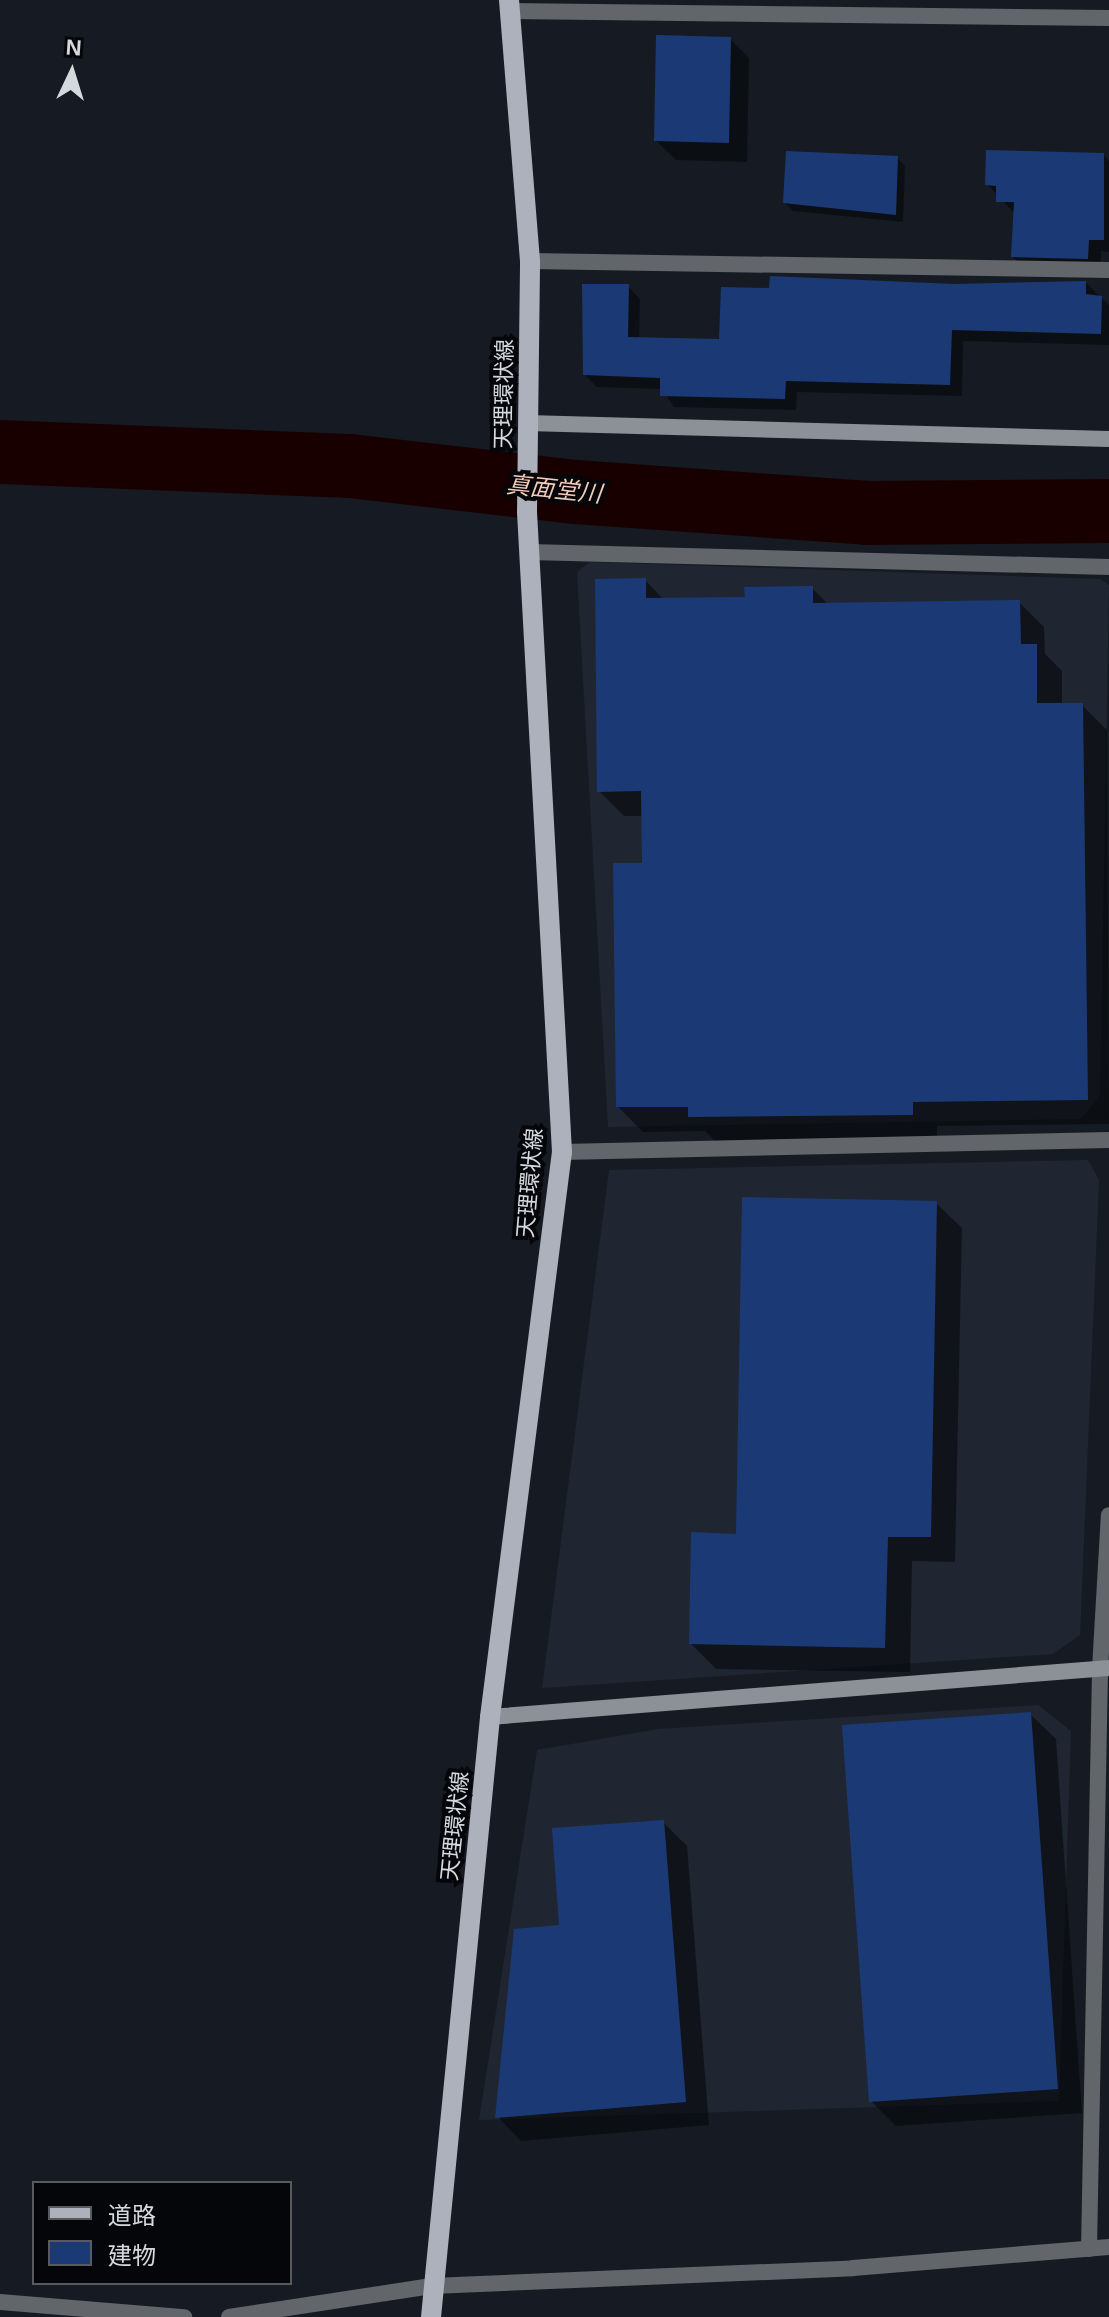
<!DOCTYPE html>
<html>
<head>
<meta charset="utf-8">
<style>
  body { margin:0 }
  #map { position:relative; width:1109px; height:2317px; overflow:hidden; background:#161b23; font-family:Helvetica,"Noto Sans JP",sans-serif }
  div>[style] { position:absolute }
  [style*='--x'] { left:calc(var(--x)*1px); top:calc(var(--y)*1px); width:calc(var(--w)*1px); rotate:calc(var(--a)*1deg) }
  .built>* { inset:0; background:#1f2632 }
  .shadow>* { inset:0; background:#0007 }
  .river>* { height:64px; margin:-32px; padding:0 32px; transform-origin:32px; border-radius:32px; background:#190000 }
  .building>* { inset:0; background:#1b3a75 }
  .street>* { height:16px; margin:-8px; padding:0 8px; transform-origin:8px; border-radius:8px; background:#62656a }
  .secondary>* { height:16px; margin:-8px; padding:0 8px; transform-origin:8px; border-radius:8px; background:#8c9097 }
  .primary>* { height:20px; margin:-10px; padding:0 10px; transform-origin:10px; border-radius:10px; background:#acb1bb }
  span { translate:-50% -50%; white-space:nowrap; text-align:center; line-height:1.15; -webkit-text-stroke:8px #050609; paint-order:stroke }
  .street-label { font-size:22px; color:#d5d9de }
  .water-label { font-size:24px; color:#f4c9b6; font-style:italic }
  .legend { position:absolute; left:32px; top:2181px; width:260px; height:104px; box-sizing:border-box; background:#050609; border:2px solid #585a5e; margin:0; padding:10px 14px; list-style:none; font-size:24px; color:#d5d9de }
  .legend li { display:flex; align-items:center; gap:16px; height:40px }
  .legend b { width:40px; border:2px solid #585a5e }
  .north { position:absolute; left:32px; top:32px; width:80px; height:80px; -webkit-text-stroke:6px #050609; paint-order:stroke; rotate:4deg; font-size:22px; font-weight:700; line-height:32px; text-align:center; color:#d5d9de }
  .north::after { content:''; display:block; margin:auto; width:28px; height:36px; background:#d5d9de; clip-path:polygon(50% 0,100% 100%,50% 72%,0 100%) }
</style>
</head>
<body>
<div id="map">
  <div class="built">
    <div style="clip-path:polygon(590px 562px,1101px 579px,1109px 585px,1100px 1095px,1081px 1119px,608px 1127px,577px 572px)"></div>
    <div style="clip-path:polygon(1088px 1160px,1099px 1180px,1080px 1635px,1053px 1654px,542px 1688px,609px 1170px)"></div>
    <div style="clip-path:polygon(1038px 1705px,1071px 1731px,1059px 2101px,479px 2120px,537px 1750px,658px 1729px)"></div>
  </div>
  <div class="shadow">
    <div style="clip-path:polygon(730px 39px,749px 58px,747px 162px,676px 160px,656px 141px)"></div>
    <div style="clip-path:polygon(1103px 154px,1109px 161px,1109px 252px,1101px 251px,1100px 270px,1025px 269px,1013px 257px,1015px 214px,987px 184px)"></div>
    <div style="clip-path:polygon(897px 158px,905px 166px,903px 222px,793px 211px,785px 203px)"></div>
    <div style="clip-path:polygon(1086px 283px,1109px 305px,1109px 345px,963px 341px,962px 396px,797px 392px,796px 410px,674px 407px,662px 389px,597px 387px,585px 375px,628px 286px,640px 299px,639px 339px,721px 341px,954px 286px)"></div>
    <div style="clip-path:polygon(645px 580px,664px 600px,747px 599px,812px 588px,828px 604px,1019px 602px,1044px 627px,1045px 654px,1062px 671px,1062px 705px,1082px 705px,1107px 730px,1109px 1124px,937px 1126px,937px 1139px,715px 1141px,705px 1131px,643px 1132px,618px 1107px,644px 865px,643px 816px,624px 816px,599px 791px)"></div>
    <div style="clip-path:polygon(936px 1203px,962px 1228px,955px 1562px,912px 1561px,910px 1672px,716px 1669px,691px 1644px,737px 1536px)"></div>
    <div style="clip-path:polygon(1030px 1714px,1056px 1739px,1082px 2113px,896px 2126px,871px 2101px)"></div>
    <div style="clip-path:polygon(663px 1822px,687px 1846px,709px 2125px,521px 2141px,498px 2117px,561px 1927px)"></div>
  </div>
  <div class="river">
    <div style="--x:0;--y:452;--w:350;--a:2.3"></div>
    <div style="--x:350;--y:466;--w:227;--a:6.6"></div>
    <div style="--x:576;--y:492;--w:292;--a:4.1"></div>
    <div style="--x:867;--y:513;--w:242;--a:-0.5"></div>
  </div>
  <div class="building">
    <div style="clip-path:polygon(656px 35px,731px 37px,729px 143px,654px 141px)"></div>
    <div style="clip-path:polygon(986px 150px,1104px 153px,1104px 240px,1089px 240px,1088px 259px,1011px 257px,1014px 202px,996px 202px,996px 186px,985px 185px)"></div>
    <div style="clip-path:polygon(786px 151px,898px 156px,896px 215px,783px 203px)"></div>
    <div style="clip-path:polygon(770px 276px,954px 284px,1086px 281px,1086px 294px,1102px 296px,1101px 334px,952px 330px,950px 385px,786px 381px,785px 399px,660px 396px,660px 378px,583px 375px,582px 284px,629px 284px,628px 337px,719px 339px,721px 287px,769px 288px)"></div>
    <div style="clip-path:polygon(646px 578px,646px 598px,745px 597px,744px 587px,813px 586px,813px 603px,1020px 600px,1021px 644px,1037px 644px,1037px 703px,1083px 703px,1088px 1100px,913px 1102px,913px 1115px,688px 1117px,688px 1107px,616px 1107px,613px 863px,642px 863px,641px 791px,597px 792px,595px 579px)"></div>
    <div style="clip-path:polygon(742px 1197px,937px 1201px,931px 1537px,888px 1537px,885px 1648px,689px 1644px,691px 1532px,736px 1534px)"></div>
    <div style="clip-path:polygon(1031px 1712px,1058px 2089px,869px 2102px,842px 1725px)"></div>
    <div style="clip-path:polygon(664px 1820px,686px 2102px,495px 2118px,514px 1929px,559px 1925px,552px 1828px)"></div>
  </div>
  <div class="street">
    <div style="--x:510;--y:11;--w:599;--a:0.67"></div>
    <div style="--x:530;--y:261;--w:579;--a:0.89"></div>
    <div style="--x:529;--y:552;--w:580;--a:1.48"></div>
    <div style="--x:562;--y:1152;--w:547;--a:-1.26"></div>
    <div style="--x:1089;--y:2249;--w:580;--a:-88.91"></div>
    <div style="--x:1100;--y:1669;--w:154;--a:-86.7"></div>
    <div style="--x:0;--y:2302;--w:185;--a:4.7"></div>
    <div style="--x:229;--y:2317;--w:205;--a:-8.7"></div>
    <div style="--x:432;--y:2286;--w:421;--a:-2.4"></div>
    <div style="--x:853;--y:2268;--w:257;--a:-4.7"></div>
  </div>
  <div class="secondary">
    <div style="--x:527;--y:423;--w:582;--a:1.57"></div>
    <div style="--x:490;--y:1717;--w:621;--a:-4.53"></div>
  </div>
  <div class="primary">
    <div style="--x:431;--y:2317;--w:603;--a:-84.38"></div>
    <div style="--x:490;--y:1717;--w:570;--a:-82.74"></div>
    <div style="--x:562;--y:1152;--w:641;--a:-93.13"></div>
    <div style="--x:527;--y:512;--w:251;--a:-89.3"></div>
    <div style="--x:530;--y:261;--w:262;--a:-94.6"></div>
  </div>
  <div class="street-label">
    <span style="left:504px;top:394px;rotate:-89deg">天理環状線</span>
    <span style="left:530px;top:1183px;rotate:-85deg">天理環状線</span>
    <span style="left:455px;top:1826px;rotate:-84deg">天理環状線</span>
  </div>
  <div class="water-label">
    <span style="left:554px;top:489px;rotate:6deg">真面堂川</span>
  </div>
  <ul class="legend">
  <li><b style="height:10px;background:#acb1bb"></b>道路</li>
  <li><b style="height:22px;background:#1b3a75"></b>建物</li>
  </ul>
  <div class="north">N</div>
</div>
</body>
</html>
